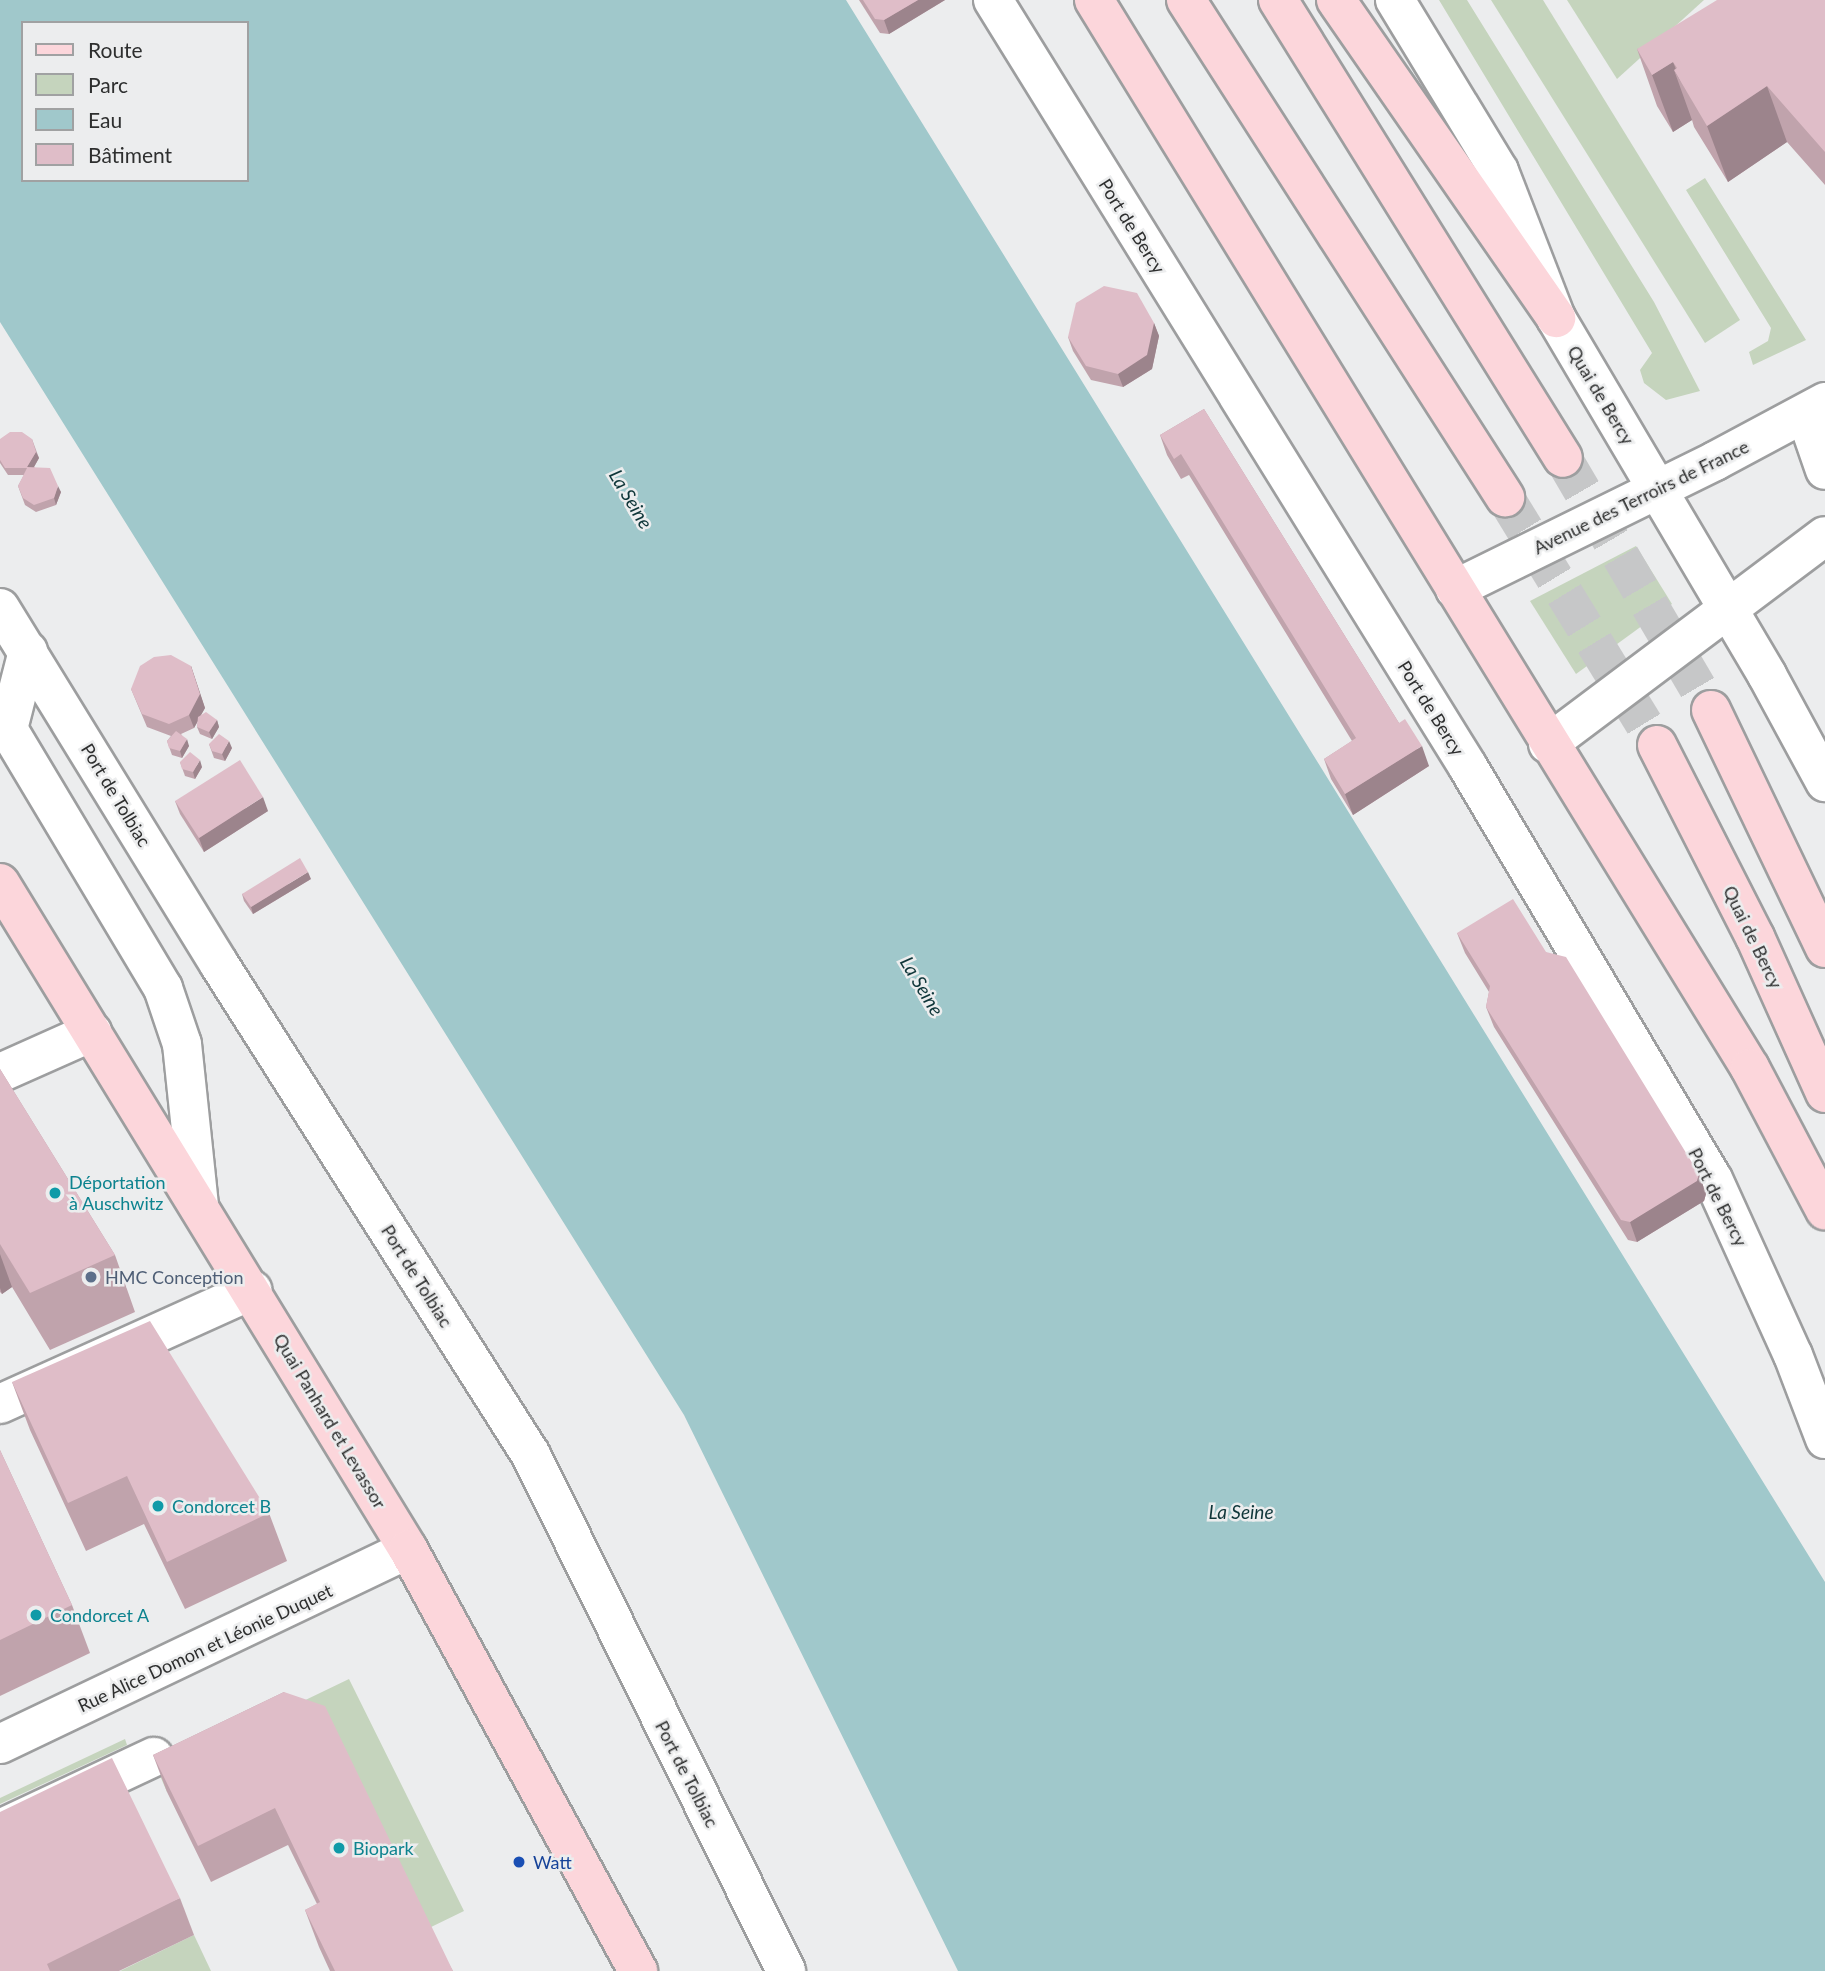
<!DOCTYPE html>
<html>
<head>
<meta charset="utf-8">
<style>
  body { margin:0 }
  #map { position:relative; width:1825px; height:1971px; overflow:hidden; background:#ecedee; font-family:Lato,sans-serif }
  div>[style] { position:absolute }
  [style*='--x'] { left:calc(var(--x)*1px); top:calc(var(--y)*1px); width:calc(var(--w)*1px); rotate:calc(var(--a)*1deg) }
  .green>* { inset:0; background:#c5d4bd }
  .water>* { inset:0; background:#a0c8cb }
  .major-tunnel>* { height:38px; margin-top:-19px; transform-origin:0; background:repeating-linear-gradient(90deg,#c6c7c8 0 38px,transparent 0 57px) }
  .roads { filter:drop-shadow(2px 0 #9d9e9f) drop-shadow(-2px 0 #9d9e9f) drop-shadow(0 2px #9d9e9f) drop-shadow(0 -2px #9d9e9f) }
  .minor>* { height:38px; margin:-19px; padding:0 19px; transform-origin:19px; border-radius:19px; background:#fff }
  .major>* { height:38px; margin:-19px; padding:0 19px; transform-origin:19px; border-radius:19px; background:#fcd6db }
  .wall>* { inset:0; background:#c0a3ac }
  .shaded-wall>* { inset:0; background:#9c848c }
  .building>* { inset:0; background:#dfbdc8 }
  .dots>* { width:19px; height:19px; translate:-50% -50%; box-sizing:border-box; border:4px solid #ecedee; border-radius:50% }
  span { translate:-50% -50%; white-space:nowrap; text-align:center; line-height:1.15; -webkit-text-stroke:5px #ecedee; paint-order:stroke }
  .street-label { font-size:18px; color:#2e2f2f }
  .culture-label { font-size:18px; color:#0d838f }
  .left { translate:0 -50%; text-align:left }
  .service-label { font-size:18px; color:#4e5e75 }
  .transit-label { font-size:18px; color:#164399 }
  .water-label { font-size:19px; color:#0f3639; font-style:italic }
  .legend { position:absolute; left:21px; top:21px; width:228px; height:161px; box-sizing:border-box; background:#ecedee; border:2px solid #a0a1a2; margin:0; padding:9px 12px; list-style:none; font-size:21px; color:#2e2f2f }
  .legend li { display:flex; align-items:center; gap:14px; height:35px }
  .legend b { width:35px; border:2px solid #a0a1a2 }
</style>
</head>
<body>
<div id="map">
  <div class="green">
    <div style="clip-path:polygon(1439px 0,1467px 0,1654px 302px,1700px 391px,1666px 400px,1644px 383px,1640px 370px,1652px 353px)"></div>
    <div style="clip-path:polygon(1491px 0,1543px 0,1740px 320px,1705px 343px)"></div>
    <div style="clip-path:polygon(1567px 0,1704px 0,1617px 79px)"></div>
    <div style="clip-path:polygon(1705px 178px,1806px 340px,1753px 365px,1749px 352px,1768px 341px,1771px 328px,1686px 190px)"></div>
    <div style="clip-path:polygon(1636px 546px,1672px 604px,1576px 674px,1530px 601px)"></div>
    <div style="clip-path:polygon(349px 1679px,464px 1911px,427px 1929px,338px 1743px,167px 1792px,158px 1771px)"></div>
    <div style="clip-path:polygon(125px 1739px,127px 1745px,0 1804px,0 1798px)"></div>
    <div style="clip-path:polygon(194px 1935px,211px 1971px,120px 1971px)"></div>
  </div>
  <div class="water">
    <div style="clip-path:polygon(evenodd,0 0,846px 0,1825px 1582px,1825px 1971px,958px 1971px,684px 1415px,0 322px,0 0,23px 23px,247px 23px,247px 180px,23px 180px,23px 23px)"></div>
  </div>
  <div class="major-tunnel">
    <div style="--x:1563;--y:458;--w:292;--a:59.6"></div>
    <div style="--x:1505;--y:497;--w:291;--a:58.5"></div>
  </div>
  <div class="roads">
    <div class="minor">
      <div style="--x:993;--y:0;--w:902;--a:58.23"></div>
      <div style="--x:1468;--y:767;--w:479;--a:59.3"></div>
      <div style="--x:1713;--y:1179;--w:193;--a:65.6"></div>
      <div style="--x:1793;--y:1355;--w:90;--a:69.1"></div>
      <div style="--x:1395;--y:0;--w:200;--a:58.7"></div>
      <div style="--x:1499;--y:171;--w:158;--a:68.8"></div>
      <div style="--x:1556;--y:318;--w:415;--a:59.4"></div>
      <div style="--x:1767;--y:675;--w:122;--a:61.5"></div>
      <div style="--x:1806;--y:415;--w:58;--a:70.9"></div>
      <div style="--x:1455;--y:589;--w:290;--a:-26.2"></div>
      <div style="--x:1715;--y:461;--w:125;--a:-28.2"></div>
      <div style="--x:0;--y:608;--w:418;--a:58.4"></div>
      <div style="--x:219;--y:964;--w:582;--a:57.57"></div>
      <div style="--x:531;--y:1455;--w:576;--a:63.7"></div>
      <div style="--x:28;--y:651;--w:81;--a:104.4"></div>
      <div style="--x:8;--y:729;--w:302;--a:59.1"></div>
      <div style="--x:163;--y:988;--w:59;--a:71.3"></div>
      <div style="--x:182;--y:1044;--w:164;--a:84"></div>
      <div style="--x:1548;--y:744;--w:346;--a:-36.9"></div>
      <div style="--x:0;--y:1073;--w:101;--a:-24"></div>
      <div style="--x:0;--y:1404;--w:277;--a:-24.3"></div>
      <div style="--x:0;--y:1744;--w:452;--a:-25.5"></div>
      <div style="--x:0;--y:1829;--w:170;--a:-25.1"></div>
    </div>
    <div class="major">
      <div style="--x:1094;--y:0;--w:1253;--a:58.44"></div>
      <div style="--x:1750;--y:1068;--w:161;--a:62.2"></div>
      <div style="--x:1186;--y:0;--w:591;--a:57.31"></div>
      <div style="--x:1278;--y:0;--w:539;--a:58.11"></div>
      <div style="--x:1336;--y:0;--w:387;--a:55.3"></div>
      <div style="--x:1711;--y:710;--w:264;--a:64.4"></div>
      <div style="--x:1657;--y:745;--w:216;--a:63"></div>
      <div style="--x:1755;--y:937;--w:171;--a:65.8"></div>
      <div style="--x:0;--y:883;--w:781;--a:58.51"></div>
      <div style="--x:408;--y:1549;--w:481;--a:61.4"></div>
    </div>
  </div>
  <div class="wall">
    <div style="clip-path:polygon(859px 0,945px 0,889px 34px,880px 33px)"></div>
    <div style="clip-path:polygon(1825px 0,1825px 185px,1787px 142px,1728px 182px,1694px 127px,1692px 120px,1673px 132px,1657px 106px,1637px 49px)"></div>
    <div style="clip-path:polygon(1154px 323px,1159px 336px,1152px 369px,1123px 387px,1091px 380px,1073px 351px,1068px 337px)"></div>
    <div style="clip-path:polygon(1204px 409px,1399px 723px,1429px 766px,1353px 815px,1331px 779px,1324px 759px,1352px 741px,1189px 475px,1181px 479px,1167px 455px,1160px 435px)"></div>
    <div style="clip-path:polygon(0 439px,32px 439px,39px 458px,34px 467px,61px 492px,56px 505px,36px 512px,25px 505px,18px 486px,24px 475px,8px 475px,0 463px)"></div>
    <div style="clip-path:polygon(191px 666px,205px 708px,200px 716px,217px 720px,219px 727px,212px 739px,200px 734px,197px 727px,198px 721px,194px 728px,181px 734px,189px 746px,182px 758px,172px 755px,167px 741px,171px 736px,147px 727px,131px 689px)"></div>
    <div style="clip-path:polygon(209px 744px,232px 748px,225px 761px,214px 758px)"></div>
    <div style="clip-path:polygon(180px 762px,202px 767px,195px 779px,185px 776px)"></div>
    <div style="clip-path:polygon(175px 801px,268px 811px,204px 852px,180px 814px)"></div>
    <div style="clip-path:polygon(311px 879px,253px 914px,244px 901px,242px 894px)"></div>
    <div style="clip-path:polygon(1457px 933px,1546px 952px,1699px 1174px,1706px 1194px,1704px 1201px,1637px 1242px,1628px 1240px,1494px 1027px,1486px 1007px,1489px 992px,1465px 953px)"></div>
    <div style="clip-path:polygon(0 1069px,115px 1255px,135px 1312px,50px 1350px,12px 1287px,2px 1294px,0 1292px)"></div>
    <div style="clip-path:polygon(12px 1382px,269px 1513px,287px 1561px,185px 1609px,144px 1524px,86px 1551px,30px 1430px)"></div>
    <div style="clip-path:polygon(0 1450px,72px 1605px,90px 1653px,0 1696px)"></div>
    <div style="clip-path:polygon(284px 1692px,453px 1971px,330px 1971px,319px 1947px,305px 1910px,317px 1904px,288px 1845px,211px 1882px,167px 1792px,153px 1755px)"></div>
    <div style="clip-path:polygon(180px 1898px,194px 1935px,119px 1971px,0 1971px)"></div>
  </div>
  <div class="shaded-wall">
    <div style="clip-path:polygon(918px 0,945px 0,889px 34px,884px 20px)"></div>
    <div style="clip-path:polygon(1673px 62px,1681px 82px,1674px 70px,1692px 120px,1673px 132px,1652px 75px)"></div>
    <div style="clip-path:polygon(1767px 86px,1787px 142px,1728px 182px,1707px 126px)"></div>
    <div style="clip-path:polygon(1154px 323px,1159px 336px,1152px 369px,1123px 387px,1118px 374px)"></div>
    <div style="clip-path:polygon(36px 452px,39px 458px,30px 474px,27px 467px)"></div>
    <div style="clip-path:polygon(58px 486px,61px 492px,56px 505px,54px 498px)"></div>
    <div style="clip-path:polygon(191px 666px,205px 708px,194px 728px,189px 715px)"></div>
    <div style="clip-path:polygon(217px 720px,219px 727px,212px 739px,209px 732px)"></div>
    <div style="clip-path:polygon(187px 739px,189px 746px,182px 758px,180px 751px)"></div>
    <div style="clip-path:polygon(229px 741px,232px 748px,225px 761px,222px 754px)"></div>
    <div style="clip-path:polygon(1422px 746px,1429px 766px,1353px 815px,1345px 794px)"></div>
    <div style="clip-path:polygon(200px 760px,202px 767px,195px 779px,193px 772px)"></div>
    <div style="clip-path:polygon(263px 797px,268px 811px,204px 852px,199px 838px)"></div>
    <div style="clip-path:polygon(308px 872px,311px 879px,253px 914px,251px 907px)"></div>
    <div style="clip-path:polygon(1699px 1174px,1706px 1194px,1704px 1201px,1637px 1242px,1630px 1222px)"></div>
    <div style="clip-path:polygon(0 1254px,12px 1287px,2px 1294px,0 1288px)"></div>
  </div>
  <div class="building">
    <div style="clip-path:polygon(863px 0,918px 0,884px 20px,875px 19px)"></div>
    <div style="clip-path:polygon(1717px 0,1825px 0,1825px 152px,1767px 86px,1707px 126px,1674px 70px,1677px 68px,1673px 62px,1652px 75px,1637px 49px)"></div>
    <div style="clip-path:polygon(1104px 286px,1137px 293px,1154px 323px,1147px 355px,1118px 374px,1086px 366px,1068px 337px,1076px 303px)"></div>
    <div style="clip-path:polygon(1204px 409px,1399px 723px,1405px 719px,1422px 746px,1345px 794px,1324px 759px,1356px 738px,1181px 454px,1174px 459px,1160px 435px)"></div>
    <div style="clip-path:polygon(10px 432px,22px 432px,32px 439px,36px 452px,27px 467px,50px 468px,58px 486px,54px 498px,34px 505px,23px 498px,18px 486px,27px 468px,5px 468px,0 460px,0 439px)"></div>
    <div style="clip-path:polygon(171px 655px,191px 666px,200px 694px,189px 715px,169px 724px,142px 714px,131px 689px,140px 666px,154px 657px)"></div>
    <div style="clip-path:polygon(206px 712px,217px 720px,209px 732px,197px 727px,198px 717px)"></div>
    <div style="clip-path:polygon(176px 731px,187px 739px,180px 751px,169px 748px,167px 741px)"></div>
    <div style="clip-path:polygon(219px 734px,229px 741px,222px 754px,212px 751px,209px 744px)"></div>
    <div style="clip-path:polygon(190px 752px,200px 760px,193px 772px,182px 769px,180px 762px)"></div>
    <div style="clip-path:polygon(240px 760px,263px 797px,199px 838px,175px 801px)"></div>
    <div style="clip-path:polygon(300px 858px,308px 872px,251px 907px,242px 894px)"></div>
    <div style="clip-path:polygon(1513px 899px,1546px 952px,1566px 957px,1699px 1174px,1697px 1181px,1630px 1222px,1621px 1220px,1486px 1007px,1490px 986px,1457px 933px)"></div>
    <div style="clip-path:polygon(0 1069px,115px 1255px,30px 1293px,0 1244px)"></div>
    <div style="clip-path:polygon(150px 1321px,269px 1513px,167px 1562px,127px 1476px,68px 1503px,12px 1382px)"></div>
    <div style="clip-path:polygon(0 1450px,72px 1605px,0 1640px)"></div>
    <div style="clip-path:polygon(284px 1692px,325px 1706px,453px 1971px,335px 1971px,305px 1910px,320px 1902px,275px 1808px,198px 1846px,153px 1755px)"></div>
    <div style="clip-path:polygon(112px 1758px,180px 1898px,47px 1964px,50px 1971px,0 1971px,0 1812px)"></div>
  </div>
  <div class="dots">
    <div style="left:55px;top:1193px;background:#0f9aa8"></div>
    <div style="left:91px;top:1277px;background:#5c6f8a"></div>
    <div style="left:158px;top:1506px;background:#0f9aa8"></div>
    <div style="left:36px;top:1615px;background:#0f9aa8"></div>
    <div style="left:339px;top:1848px;background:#0f9aa8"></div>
    <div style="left:519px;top:1862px;background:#1a4fb4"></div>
  </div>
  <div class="street-label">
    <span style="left:1132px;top:226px;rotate:58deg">Port de Bercy</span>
    <span style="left:1601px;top:395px;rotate:59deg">Quai de Bercy</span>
    <span style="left:1641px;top:497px;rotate:-26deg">Avenue des Terroirs de France</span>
    <span style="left:1431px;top:708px;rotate:58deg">Port de Bercy</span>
    <span style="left:116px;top:795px;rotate:59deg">Port de Tolbiac</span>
    <span style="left:1753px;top:937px;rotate:64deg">Quai de Bercy</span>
    <span style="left:1718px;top:1197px;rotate:63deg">Port de Bercy</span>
    <span style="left:417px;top:1276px;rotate:58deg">Port de Tolbiac</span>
    <span style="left:330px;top:1421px;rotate:59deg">Quai Panhard et Levassor</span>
    <span style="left:205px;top:1648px;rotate:-25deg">Rue Alice Domon et Léonie Duquet</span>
    <span style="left:687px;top:1774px;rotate:63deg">Port de Tolbiac</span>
  </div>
  <div class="culture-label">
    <span class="left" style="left:69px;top:1193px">Déportation<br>à Auschwitz</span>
    <span class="left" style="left:172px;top:1506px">Condorcet B</span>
    <span class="left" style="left:50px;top:1615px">Condorcet A</span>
    <span class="left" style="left:353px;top:1848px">Biopark</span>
  </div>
  <div class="service-label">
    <span class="left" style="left:105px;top:1277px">HMC Conception</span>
  </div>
  <div class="transit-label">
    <span class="left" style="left:533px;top:1862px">Watt</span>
  </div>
  <div class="water-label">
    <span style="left:631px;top:499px;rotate:59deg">La Seine</span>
    <span style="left:922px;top:986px;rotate:59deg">La Seine</span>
    <span style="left:1241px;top:1512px">La Seine</span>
  </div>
  <ul class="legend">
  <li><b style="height:9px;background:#fcd6db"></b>Route</li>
  <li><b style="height:19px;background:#c5d4bd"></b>Parc</li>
  <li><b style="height:19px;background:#a0c8cb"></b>Eau</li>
  <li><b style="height:19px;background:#dfbdc8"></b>Bâtiment</li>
  </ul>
</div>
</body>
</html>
